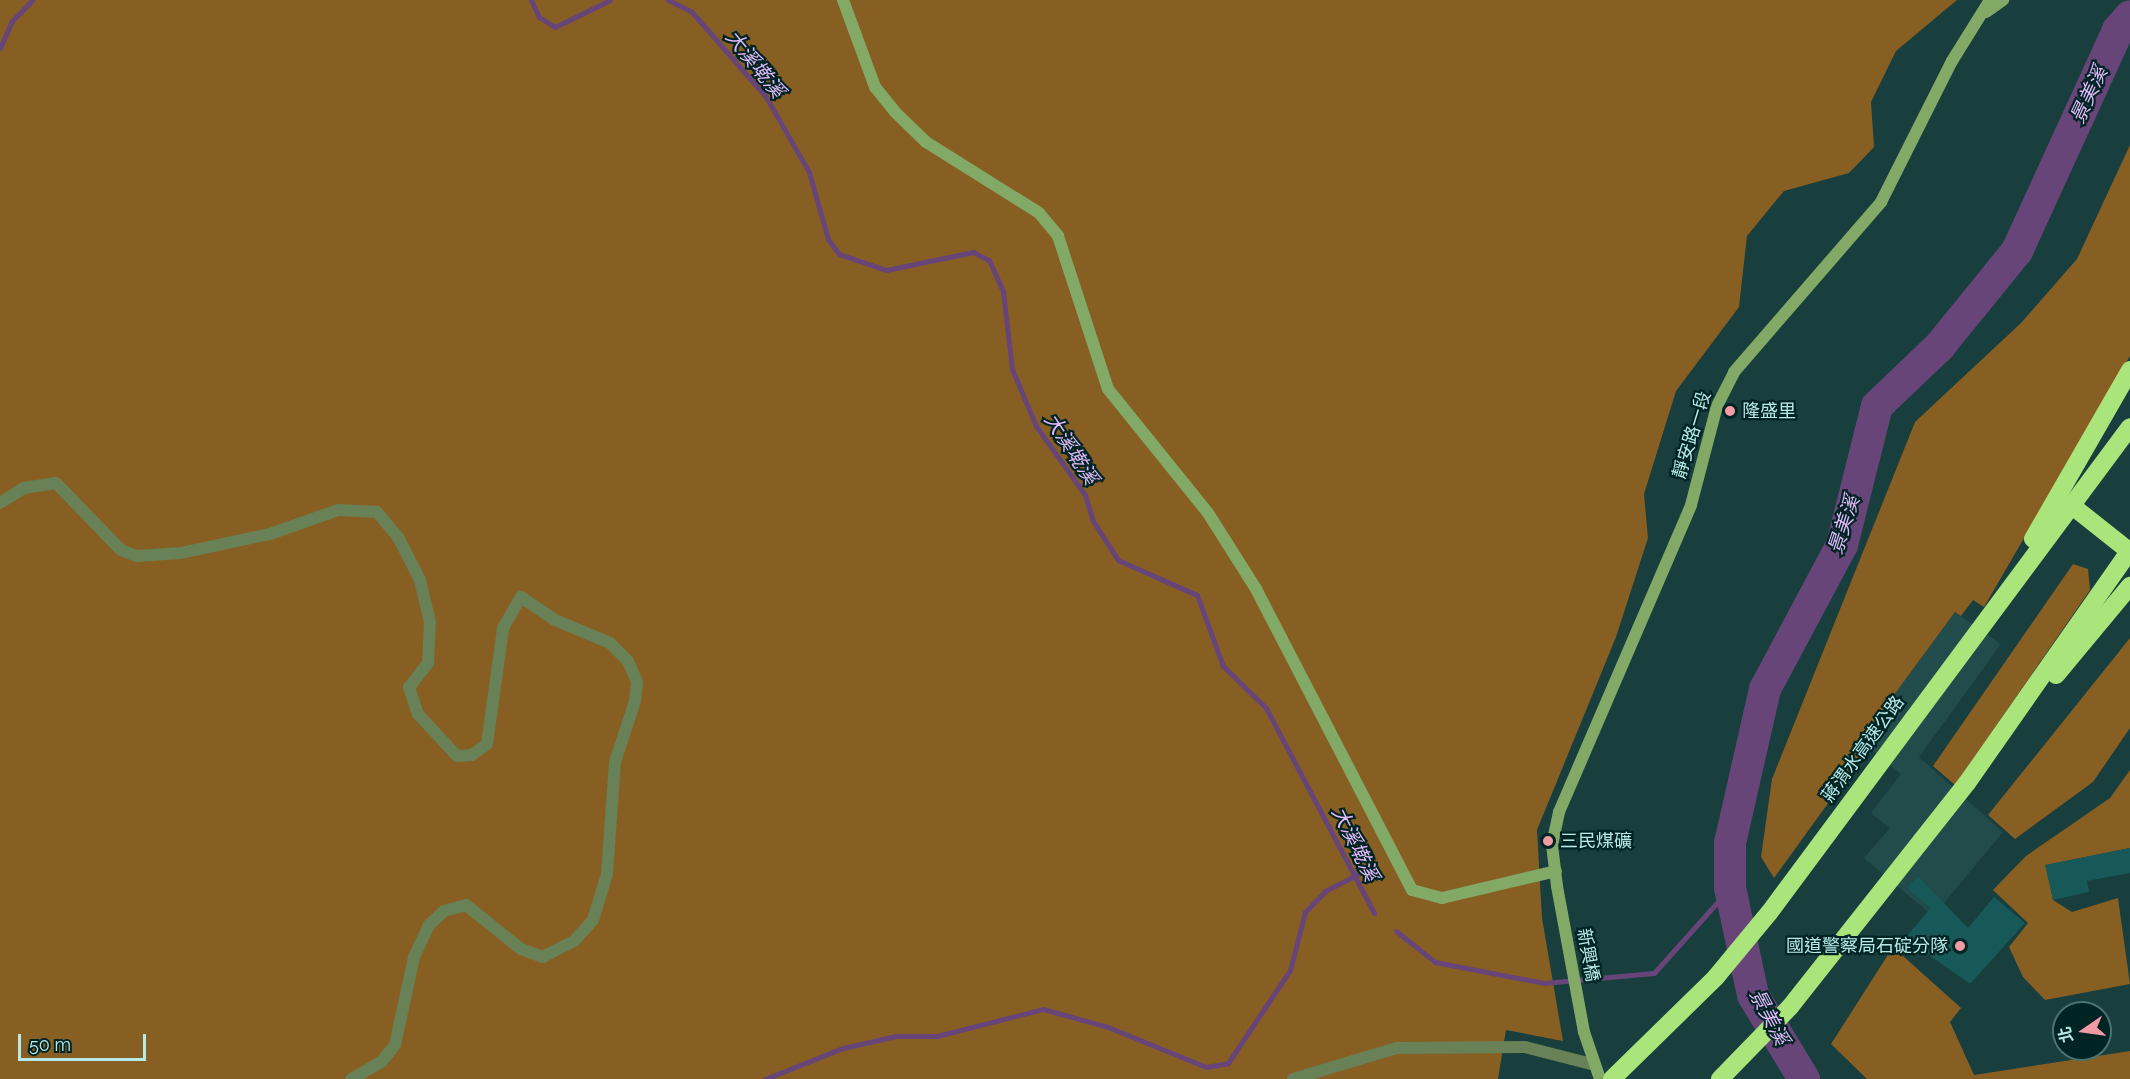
<!DOCTYPE html>
<html>
<head>
<meta charset="utf-8">
<style>
  body { margin:0 }
  #map { position:relative; width:2130px; height:1079px; overflow:hidden; background:#183e3d; font-family:Raleway,"Noto Sans TC",sans-serif }
  div>[style] { position:absolute }
  [style*='--x'] { left:calc(var(--x)*1px); top:calc(var(--y)*1px); width:calc(var(--w)*1px); rotate:calc(var(--a)*1deg) }
  .built>* { inset:0; background:#224c4b }
  .forest>* { inset:0; background:#885f23 }
  .stream>* { height:5px; margin:-2.5px; padding:0 2.5px; transform-origin:2.5px; border-radius:2.5px; background:#674579 }
  .river>* { height:32px; margin:-16px; padding:0 16px; transform-origin:16px; border-radius:16px; background:#674579 }
  .building>* { inset:0; background:#175958 }
  .street>* { height:12px; margin:-6px; padding:0 6px; transform-origin:6px; border-radius:6px; background:#688156 }
  .secondary>* { height:12px; margin:-6px; padding:0 6px; transform-origin:6px; border-radius:6px; background:#82a966 }
  .highway>* { height:18px; margin:-9px; padding:0 9px; transform-origin:9px; border-radius:9px; background:#a9e57a }
  .dots>* { width:16px; height:16px; translate:-50% -50%; box-sizing:border-box; border:3px solid #002424; border-radius:50% }
  span { translate:-50% -50%; white-space:nowrap; text-align:center; line-height:1.15; -webkit-text-stroke:4.5px #002424; paint-order:stroke }
  .poi-label { font-size:18px; color:#b6eae8 }
  .left { translate:0 -50%; text-align:left }
  .right { translate:-100% -50%; text-align:right }
  .street-label { font-size:18px; color:#b6eae8 }
  .water-label { font-size:20px; color:#e2b9f9; font-style:italic }
  .north { position:absolute; left:2052px; top:1001px; width:60px; height:60px; box-sizing:border-box; background:#002424; border:2px solid #497372; border-radius:50%; rotate:257deg; font-size:16px; font-weight:700; line-height:24px; text-align:center; color:#b6eae8 }
  .north::after { content:''; display:block; margin:auto; width:21px; height:27px; background:#f49aa4; clip-path:polygon(50% 0,100% 100%,50% 72%,0 100%) }
  .scale { position:absolute; left:18px; top:1034px; width:128px; height:27px; box-sizing:border-box; border:3px solid #b6eae8; border-top:0; padding-left:8px; font-size:18px; line-height:21px; white-space:nowrap; color:#b6eae8; -webkit-text-stroke:4px #002424; paint-order:stroke }
</style>
</head>
<body>
<div id="map">
  <div class="built">
    <div style="clip-path:polygon(1955px 612px,2001px 644px,1919px 757px,2003px 832px,1933px 916px,1864px 858px,1890px 828px,1871px 813px,1901px 774px,1860px 741px)"></div>
  </div>
  <div class="forest">
    <div style="clip-path:polygon(0 0,1957px 0,1896px 51px,1871px 102px,1874px 147px,1849px 173px,1784px 191px,1747px 236px,1739px 307px,1676px 391px,1644px 494px,1648px 538px,1616px 637px,1537px 830px,1542px 918px,1563px 1041px,1506px 1030px,1498px 1079px,0 1079px)"></div>
    <div style="clip-path:polygon(2130px 145px,2130px 356px,1984px 607px,1973px 600px,1961px 616px,1955px 612px,1860px 741px,1868px 748px,1774px 878px,1761px 857px,1772px 779px,1915px 422px,2021px 323px,2077px 259px)"></div>
    <div style="clip-path:polygon(2073px 564px,2088px 569px,2090px 590px,1955px 785px,1933px 766px)"></div>
    <div style="clip-path:polygon(2130px 638px,2130px 728px,2093px 782px,2015px 839px,1988px 815px)"></div>
    <div style="clip-path:polygon(2130px 770px,2130px 848px,2046px 865px,2053px 900px,2072px 912px,2118px 898px,2130px 984px,2045px 1000px,2023px 977px,2009px 947px,2028px 923px,1993px 890px,2026px 856px,2110px 798px)"></div>
    <div style="clip-path:polygon(1893px 947px,1961px 1008px,1950px 1022px,1974px 1075px,2130px 1051px,2130px 1079px,1867px 1079px,1831px 1044px)"></div>
  </div>
  <div class="stream">
    <div style="--x:531;--y:0;--w:19;--a:65"></div>
    <div style="--x:539;--y:17;--w:19;--a:32"></div>
    <div style="--x:555;--y:27;--w:61;--a:-26.1"></div>
    <div style="--x:668;--y:0;--w:25;--a:26"></div>
    <div style="--x:691;--y:11;--w:114;--a:48.9"></div>
    <div style="--x:766;--y:97;--w:86;--a:60.2"></div>
    <div style="--x:809;--y:172;--w:70;--a:74.2"></div>
    <div style="--x:828;--y:239;--w:19;--a:54"></div>
    <div style="--x:839;--y:254;--w:50;--a:18.8"></div>
    <div style="--x:886;--y:270;--w:89;--a:-11.7"></div>
    <div style="--x:973;--y:252;--w:18;--a:27"></div>
    <div style="--x:989;--y:260;--w:35;--a:66"></div>
    <div style="--x:1003;--y:292;--w:78;--a:83.3"></div>
    <div style="--x:1012;--y:369;--w:62;--a:67.2"></div>
    <div style="--x:1036;--y:426;--w:85;--a:54.6"></div>
    <div style="--x:1085;--y:495;--w:27;--a:73"></div>
    <div style="--x:1093;--y:521;--w:46;--a:57.3"></div>
    <div style="--x:1118;--y:560;--w:86;--a:23.9"></div>
    <div style="--x:1197;--y:595;--w:76;--a:69.9"></div>
    <div style="--x:1223;--y:666;--w:60;--a:44.3"></div>
    <div style="--x:1266;--y:708;--w:232;--a:62.2"></div>
    <div style="--x:0;--y:48;--w:30;--a:-66"></div>
    <div style="--x:12;--y:21;--w:29;--a:-46"></div>
    <div style="--x:1396;--y:931;--w:50;--a:38.5"></div>
    <div style="--x:1435;--y:962;--w:111;--a:10.9"></div>
    <div style="--x:1544;--y:983;--w:110;--a:-5.2"></div>
    <div style="--x:1654;--y:973;--w:114;--a:-48.2"></div>
    <div style="--x:765;--y:1079;--w:84;--a:-21.7"></div>
    <div style="--x:843;--y:1048;--w:54;--a:-12.8"></div>
    <div style="--x:896;--y:1036;--w:41;--a:0"></div>
    <div style="--x:937;--y:1036;--w:109;--a:-14.3"></div>
    <div style="--x:1043;--y:1009;--w:67;--a:15.5"></div>
    <div style="--x:1108;--y:1027;--w:106;--a:22.2"></div>
    <div style="--x:1206;--y:1067;--w:22;--a:-10"></div>
    <div style="--x:1228;--y:1063;--w:112;--a:-56.3"></div>
    <div style="--x:1290;--y:970;--w:60;--a:-75.5"></div>
    <div style="--x:1305;--y:912;--w:29;--a:-46"></div>
    <div style="--x:1325;--y:891;--w:36;--a:-27"></div>
  </div>
  <div class="river">
    <div style="--x:1804;--y:1079;--w:98;--a:-121.3"></div>
    <div style="--x:1753;--y:995;--w:109;--a:-102.1"></div>
    <div style="--x:1730;--y:888;--w:45;--a:-90"></div>
    <div style="--x:1730;--y:843;--w:158;--a:-77.2"></div>
    <div style="--x:1765;--y:689;--w:163;--a:-61.9"></div>
    <div style="--x:1842;--y:545;--w:143;--a:-75.9"></div>
    <div style="--x:1877;--y:406;--w:86;--a:-43.6"></div>
    <div style="--x:1939;--y:347;--w:124;--a:-50.9"></div>
    <div style="--x:2017;--y:251;--w:243;--a:-65.4"></div>
    <div style="--x:2118;--y:30;--w:18;--a:-49"></div>
  </div>
  <div class="building">
    <div style="clip-path:polygon(2130px 848px,2130px 873px,2087px 881px,2089px 892px,2053px 900px,2045px 865px)"></div>
    <div style="clip-path:polygon(1918px 876px,1968px 928px,1994px 897px,2025px 923px,1970px 984px,1905px 938px,1931px 908px,1907px 888px)"></div>
  </div>
  <div class="street">
    <div style="--x:0;--y:503;--w:28;--a:-32"></div>
    <div style="--x:24;--y:488;--w:32;--a:-9"></div>
    <div style="--x:56;--y:483;--w:93;--a:45.9"></div>
    <div style="--x:121;--y:550;--w:17;--a:21"></div>
    <div style="--x:137;--y:556;--w:44;--a:-3.9"></div>
    <div style="--x:181;--y:553;--w:91;--a:-12.1"></div>
    <div style="--x:270;--y:534;--w:72;--a:-19.4"></div>
    <div style="--x:338;--y:510;--w:39;--a:3"></div>
    <div style="--x:377;--y:512;--w:33;--a:50"></div>
    <div style="--x:398;--y:537;--w:48;--a:62.9"></div>
    <div style="--x:420;--y:580;--w:43;--a:76.6"></div>
    <div style="--x:430;--y:622;--w:41;--a:92.8"></div>
    <div style="--x:428;--y:663;--w:31;--a:128"></div>
    <div style="--x:409;--y:687;--w:28;--a:72"></div>
    <div style="--x:418;--y:714;--w:57;--a:47.1"></div>
    <div style="--x:457;--y:756;--w:15;--a:-4"></div>
    <div style="--x:472;--y:755;--w:19;--a:-36"></div>
    <div style="--x:487;--y:744;--w:117;--a:-82.1"></div>
    <div style="--x:503;--y:628;--w:36;--a:-60"></div>
    <div style="--x:521;--y:597;--w:41;--a:34.1"></div>
    <div style="--x:555;--y:620;--w:60;--a:22.7"></div>
    <div style="--x:610;--y:643;--w:25;--a:45"></div>
    <div style="--x:628;--y:661;--w:23;--a:67"></div>
    <div style="--x:637;--y:682;--w:19;--a:96"></div>
    <div style="--x:635;--y:701;--w:64;--a:108.2"></div>
    <div style="--x:615;--y:762;--w:112;--a:94.1"></div>
    <div style="--x:607;--y:874;--w:48;--a:106.9"></div>
    <div style="--x:593;--y:920;--w:28;--a:132"></div>
    <div style="--x:574;--y:941;--w:35;--a:153"></div>
    <div style="--x:543;--y:957;--w:23;--a:-160"></div>
    <div style="--x:521;--y:949;--w:70;--a:-141.3"></div>
    <div style="--x:466;--y:905;--w:23;--a:165"></div>
    <div style="--x:444;--y:911;--w:21;--a:137"></div>
    <div style="--x:429;--y:925;--w:35;--a:115"></div>
    <div style="--x:414;--y:957;--w:90;--a:102.2"></div>
    <div style="--x:395;--y:1045;--w:22;--a:129"></div>
    <div style="--x:381;--y:1062;--w:34;--a:150"></div>
    <div style="--x:1293;--y:1079;--w:109;--a:-16.6"></div>
    <div style="--x:1397;--y:1048;--w:128;--a:-0.4"></div>
    <div style="--x:1525;--y:1047;--w:72;--a:14.4"></div>
  </div>
  <div class="secondary">
    <div style="--x:843;--y:0;--w:93;--a:69.8"></div>
    <div style="--x:875;--y:87;--w:32;--a:51"></div>
    <div style="--x:895;--y:112;--w:43;--a:44.1"></div>
    <div style="--x:926;--y:142;--w:133;--a:32.1"></div>
    <div style="--x:1039;--y:213;--w:30;--a:50"></div>
    <div style="--x:1058;--y:236;--w:161;--a:71.9"></div>
    <div style="--x:1108;--y:389;--w:159;--a:51.1"></div>
    <div style="--x:1208;--y:513;--w:90;--a:57.7"></div>
    <div style="--x:1256;--y:589;--w:339;--a:62.6"></div>
    <div style="--x:1412;--y:890;--w:31;--a:15"></div>
    <div style="--x:1442;--y:898;--w:117;--a:-13.3"></div>
    <div style="--x:1986;--y:12;--w:21;--a:-35"></div>
    <div style="--x:1600;--y:1079;--w:50;--a:-108.8"></div>
    <div style="--x:1584;--y:1032;--w:148;--a:-100.5"></div>
    <div style="--x:1557;--y:886;--w:41;--a:-97"></div>
    <div style="--x:1552;--y:845;--w:34;--a:-78"></div>
    <div style="--x:1559;--y:812;--w:334;--a:-66.7"></div>
    <div style="--x:1691;--y:505;--w:102;--a:-75.3"></div>
    <div style="--x:1717;--y:406;--w:38;--a:-63"></div>
    <div style="--x:1734;--y:372;--w:225;--a:-49.1"></div>
    <div style="--x:1881;--y:202;--w:158;--a:-63.3"></div>
    <div style="--x:1952;--y:61;--w:72;--a:-58.1"></div>
  </div>
  <div class="highway">
    <div style="--x:2071;--y:505;--w:74;--a:38.4"></div>
    <div style="--x:2033;--y:539;--w:195;--a:-60.1"></div>
    <div style="--x:2056;--y:675;--w:116;--a:-50.3"></div>
    <div style="--x:1612;--y:1079;--w:146;--a:-44.4"></div>
    <div style="--x:1716;--y:977;--w:83;--a:-50.4"></div>
    <div style="--x:1769;--y:913;--w:605;--a:-53.4"></div>
    <div style="--x:1720;--y:1079;--w:100;--a:-45.8"></div>
    <div style="--x:1790;--y:1007;--w:285;--a:-51.7"></div>
    <div style="--x:1967;--y:783;--w:284;--a:-55"></div>
  </div>
  <div class="dots">
    <div style="left:1730px;top:411px;background:#f49aa4"></div>
    <div style="left:1548px;top:841px;background:#f49aa4"></div>
    <div style="left:1960px;top:946px;background:#f49aa4"></div>
  </div>
  <div class="poi-label">
    <span class="left" style="left:1742px;top:411px">隆盛里</span>
    <span class="left" style="left:1560px;top:841px">三民煤礦</span>
    <span class="right" style="left:1948px;top:946px">國道警察局石碇分隊</span>
  </div>
  <div class="street-label">
    <span style="left:1692px;top:435px;rotate:-73deg">靜安路一段</span>
    <span style="left:1863px;top:749px;rotate:-54deg">蔣渭水高速公路</span>
    <span style="left:1588px;top:955px;rotate:80deg">新興橋</span>
  </div>
  <div class="water-label">
    <span style="left:755px;top:64px;rotate:51deg">大溪墘溪</span>
    <span style="left:2089px;top:95px;rotate:-65deg">景美溪</span>
    <span style="left:1071px;top:449px;rotate:57deg">大溪墘溪</span>
    <span style="left:1844px;top:525px;rotate:-72deg">景美溪</span>
    <span style="left:1355px;top:844px;rotate:64deg">大溪墘溪</span>
    <span style="left:1769px;top:1017px;rotate:62deg">景美溪</span>
  </div>
  <div class="north">北</div>
  <div class="scale">50 m</div>
</div>
</body>
</html>
